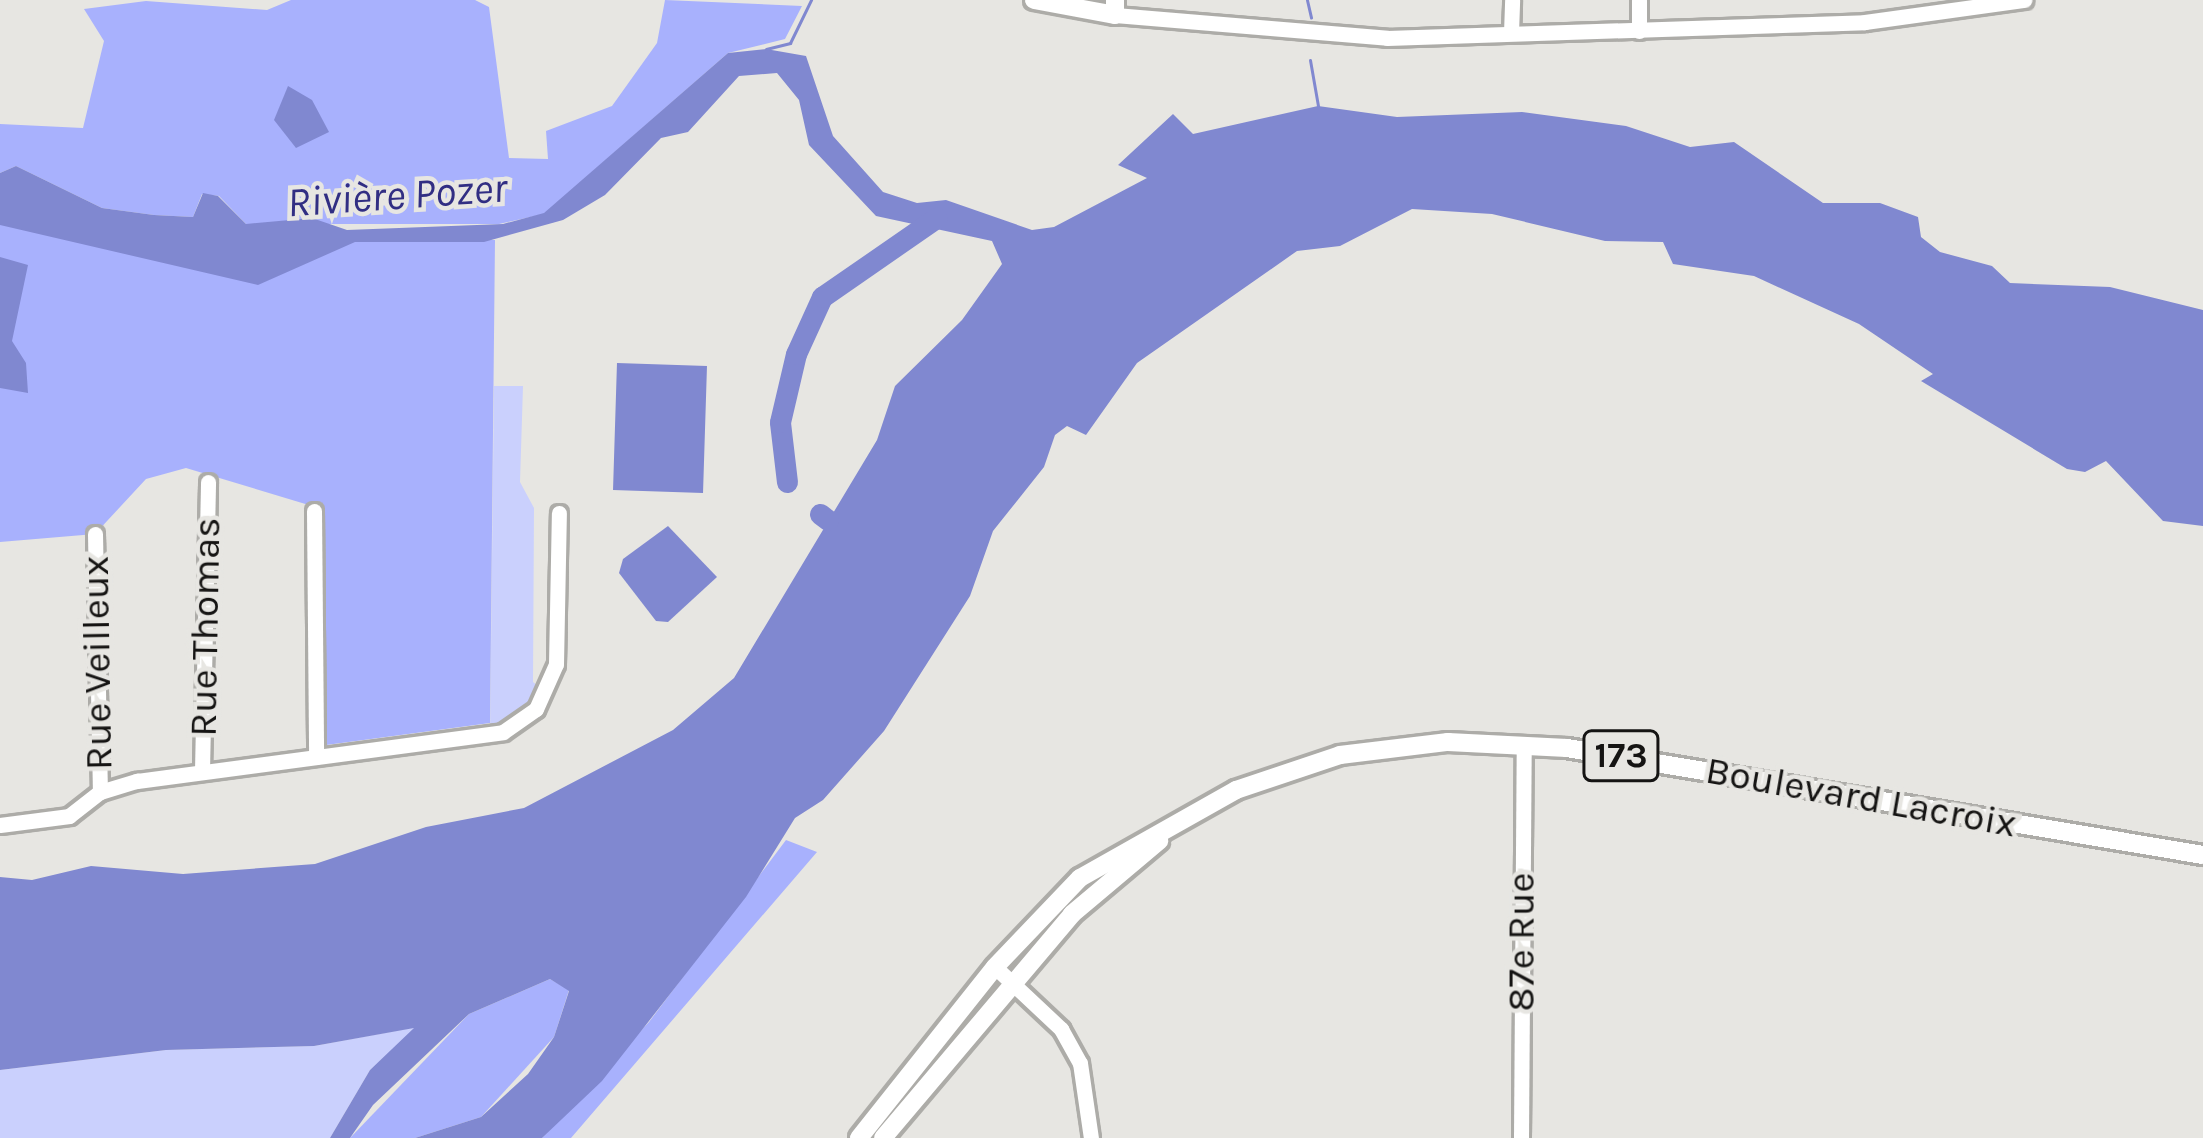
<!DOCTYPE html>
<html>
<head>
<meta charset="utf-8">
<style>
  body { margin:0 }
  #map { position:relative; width:2203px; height:1138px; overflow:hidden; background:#e7e6e2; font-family:Karla,sans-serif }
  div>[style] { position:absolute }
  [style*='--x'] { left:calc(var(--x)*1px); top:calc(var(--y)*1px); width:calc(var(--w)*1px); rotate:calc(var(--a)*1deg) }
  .green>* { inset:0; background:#cad0fd }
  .forest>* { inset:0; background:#a8b1fd }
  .water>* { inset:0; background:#8088d0 }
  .stream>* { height:3px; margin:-1.5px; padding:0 1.5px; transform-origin:1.5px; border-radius:1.5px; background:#8088d0 }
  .river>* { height:21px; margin:-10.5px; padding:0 10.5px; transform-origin:10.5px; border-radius:10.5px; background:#8088d0 }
  .roads { filter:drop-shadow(3px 0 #adaca8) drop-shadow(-3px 0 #adaca8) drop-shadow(0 3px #adaca8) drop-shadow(0 -3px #adaca8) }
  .minor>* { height:15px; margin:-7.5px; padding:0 7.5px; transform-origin:7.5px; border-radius:7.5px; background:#fff }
  .major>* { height:18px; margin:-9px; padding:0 9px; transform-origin:9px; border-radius:9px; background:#fff }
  span { translate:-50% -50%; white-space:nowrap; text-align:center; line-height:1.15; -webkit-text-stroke:9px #e7e6e2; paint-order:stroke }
  .shield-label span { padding:3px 9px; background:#e7e6e2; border:3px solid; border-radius:9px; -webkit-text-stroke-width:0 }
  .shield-label { font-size:36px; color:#151413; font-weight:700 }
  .street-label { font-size:39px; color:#151413 }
  .water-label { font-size:42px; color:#312e83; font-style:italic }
</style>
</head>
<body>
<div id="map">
  <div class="green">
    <div style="clip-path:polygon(494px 386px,523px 386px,520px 482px,534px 508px,533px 682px,546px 693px,490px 735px)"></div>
    <div style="clip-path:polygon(417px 1027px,370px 1070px,330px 1138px,0 1138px,0 1070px,166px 1050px,314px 1046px)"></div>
  </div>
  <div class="forest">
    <div style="clip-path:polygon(291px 0,475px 0,489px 7px,509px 158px,548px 159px,546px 131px,612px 106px,657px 43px,665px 0,802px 6px,785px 39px,728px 53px,544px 214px,499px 224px,246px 224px,219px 196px,202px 194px,193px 217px,154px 215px,102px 208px,16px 166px,0 173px,0 124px,83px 128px,104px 41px,84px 9px,146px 1px,267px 10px)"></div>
    <div style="clip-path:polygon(0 223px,258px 284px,355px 241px,495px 240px,490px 723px,326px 745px,312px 506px,186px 468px,146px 479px,95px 534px,0 542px)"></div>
    <div style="clip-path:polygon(786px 840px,817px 852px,571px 1138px,542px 1138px,649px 1022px)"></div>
    <div style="clip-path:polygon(550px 979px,569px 990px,554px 1037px,481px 1117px,415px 1138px,350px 1138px,469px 1014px)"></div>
  </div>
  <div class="water">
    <div style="clip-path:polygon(766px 49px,806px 56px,833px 136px,883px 192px,917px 203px,946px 200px,1032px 230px,1054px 227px,1147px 178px,1118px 165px,1173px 114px,1193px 134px,1318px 106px,1397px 117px,1522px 112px,1626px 126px,1690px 147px,1734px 142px,1823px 203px,1880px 203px,1918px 217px,1921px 237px,1940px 252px,1992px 266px,2010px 283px,2110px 287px,2203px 310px,2203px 526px,2163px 521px,2106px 461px,2085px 472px,2067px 469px,1921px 381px,1933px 374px,1859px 324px,1754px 276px,1673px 264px,1663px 242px,1605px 241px,1492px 214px,1412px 209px,1340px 246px,1297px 251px,1137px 363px,1086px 435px,1067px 426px,1055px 435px,1044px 467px,993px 531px,970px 596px,884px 731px,823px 800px,795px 818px,746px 897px,602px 1081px,542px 1138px,415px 1138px,481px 1117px,528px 1074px,554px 1037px,569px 991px,550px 979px,469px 1014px,373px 1105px,350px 1138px,330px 1138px,370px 1070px,414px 1028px,314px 1046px,166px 1050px,0 1070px,0 877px,32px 880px,91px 866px,183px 874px,315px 864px,426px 827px,524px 808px,673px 730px,734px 678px,877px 440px,895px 386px,962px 320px,1002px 264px,992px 241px,876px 216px,809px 145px,799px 100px,777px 73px,739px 76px,688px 132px,661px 138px,605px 195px,563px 220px,484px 242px,355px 242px,258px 285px,0 225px,0 173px,16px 166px,102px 208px,154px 215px,193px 217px,203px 193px,218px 196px,246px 224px,312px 218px,347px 230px,503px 224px,544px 213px,728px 53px)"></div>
    <div style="clip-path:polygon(288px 86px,312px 100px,329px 132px,296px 148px,274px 120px)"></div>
    <div style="clip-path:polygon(0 257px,28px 265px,12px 341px,26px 363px,28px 393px,0 388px)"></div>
    <div style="clip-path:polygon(617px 363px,707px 366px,703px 493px,613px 490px)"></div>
    <div style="clip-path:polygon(668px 526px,717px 577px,668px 622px,656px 621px,619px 573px,623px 559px)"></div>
  </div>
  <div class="stream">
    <div style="--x:1307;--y:0;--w:18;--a:77"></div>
    <div style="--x:766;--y:49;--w:25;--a:-14"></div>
    <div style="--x:790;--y:43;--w:48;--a:-64"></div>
    <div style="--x:1310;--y:60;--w:47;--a:80.1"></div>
  </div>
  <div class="river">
    <div style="--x:787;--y:482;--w:60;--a:-96.7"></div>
    <div style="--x:780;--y:422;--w:70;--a:-76.8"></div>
    <div style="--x:796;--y:354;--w:63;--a:-65.5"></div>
    <div style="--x:822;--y:297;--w:139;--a:-34.7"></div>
    <div style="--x:820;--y:514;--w:10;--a:37"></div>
  </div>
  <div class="roads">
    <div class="minor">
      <div style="--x:1115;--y:15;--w:273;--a:4.8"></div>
      <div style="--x:1387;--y:38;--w:478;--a:-1.9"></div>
      <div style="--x:1865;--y:22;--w:161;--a:-7.9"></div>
      <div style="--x:1639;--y:31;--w:31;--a:-90"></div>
      <div style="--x:1511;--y:33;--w:33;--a:-88"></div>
      <div style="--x:314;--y:511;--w:246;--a:89.5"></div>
      <div style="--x:95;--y:534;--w:258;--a:88.9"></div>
      <div style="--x:202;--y:771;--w:289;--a:-88.8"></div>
      <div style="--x:0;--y:825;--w:70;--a:-7.4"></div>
      <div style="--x:69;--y:816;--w:39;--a:-38"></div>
      <div style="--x:100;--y:792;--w:39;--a:-17"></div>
      <div style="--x:137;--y:781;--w:369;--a:-7.6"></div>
      <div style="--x:503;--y:732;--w:40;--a:-34.9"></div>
      <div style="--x:536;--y:709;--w:49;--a:-66"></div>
      <div style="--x:556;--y:664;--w:151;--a:-88.9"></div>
      <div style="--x:995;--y:967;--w:91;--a:43.2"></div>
      <div style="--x:1061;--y:1029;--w:39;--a:61"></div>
      <div style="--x:1080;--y:1063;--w:76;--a:81.7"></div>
      <div style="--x:1521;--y:1138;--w:393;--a:-89.6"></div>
    </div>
    <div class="major">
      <div style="--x:1034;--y:0;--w:82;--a:10.5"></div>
      <div style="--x:1115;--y:15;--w:15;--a:-90"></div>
      <div style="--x:859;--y:1138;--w:218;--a:-51.5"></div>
      <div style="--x:995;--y:967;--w:123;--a:-46.3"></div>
      <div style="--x:1080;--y:878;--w:179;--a:-29.4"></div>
      <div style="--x:1236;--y:790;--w:110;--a:-18.6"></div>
      <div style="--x:1340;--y:755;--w:109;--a:-6.9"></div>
      <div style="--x:1448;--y:742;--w:119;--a:2.9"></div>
      <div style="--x:1567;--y:748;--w:645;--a:9.55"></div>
      <div style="--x:883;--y:1138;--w:293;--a:-49.8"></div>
      <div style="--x:1072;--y:914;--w:114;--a:-40"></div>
    </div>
  </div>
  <div class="shield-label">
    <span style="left:1621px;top:756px">173</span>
  </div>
  <div class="street-label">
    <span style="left:205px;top:627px;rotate:-89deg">Rue Thomas</span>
    <span style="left:97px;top:663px;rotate:-91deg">Rue Veilleux</span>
    <span style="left:1861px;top:797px;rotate:10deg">Boulevard Lacroix</span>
    <span style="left:1521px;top:942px;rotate:-90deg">87e Rue</span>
  </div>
  <div class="water-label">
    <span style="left:397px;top:195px;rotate:-4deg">Rivière Pozer</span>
  </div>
</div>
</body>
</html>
